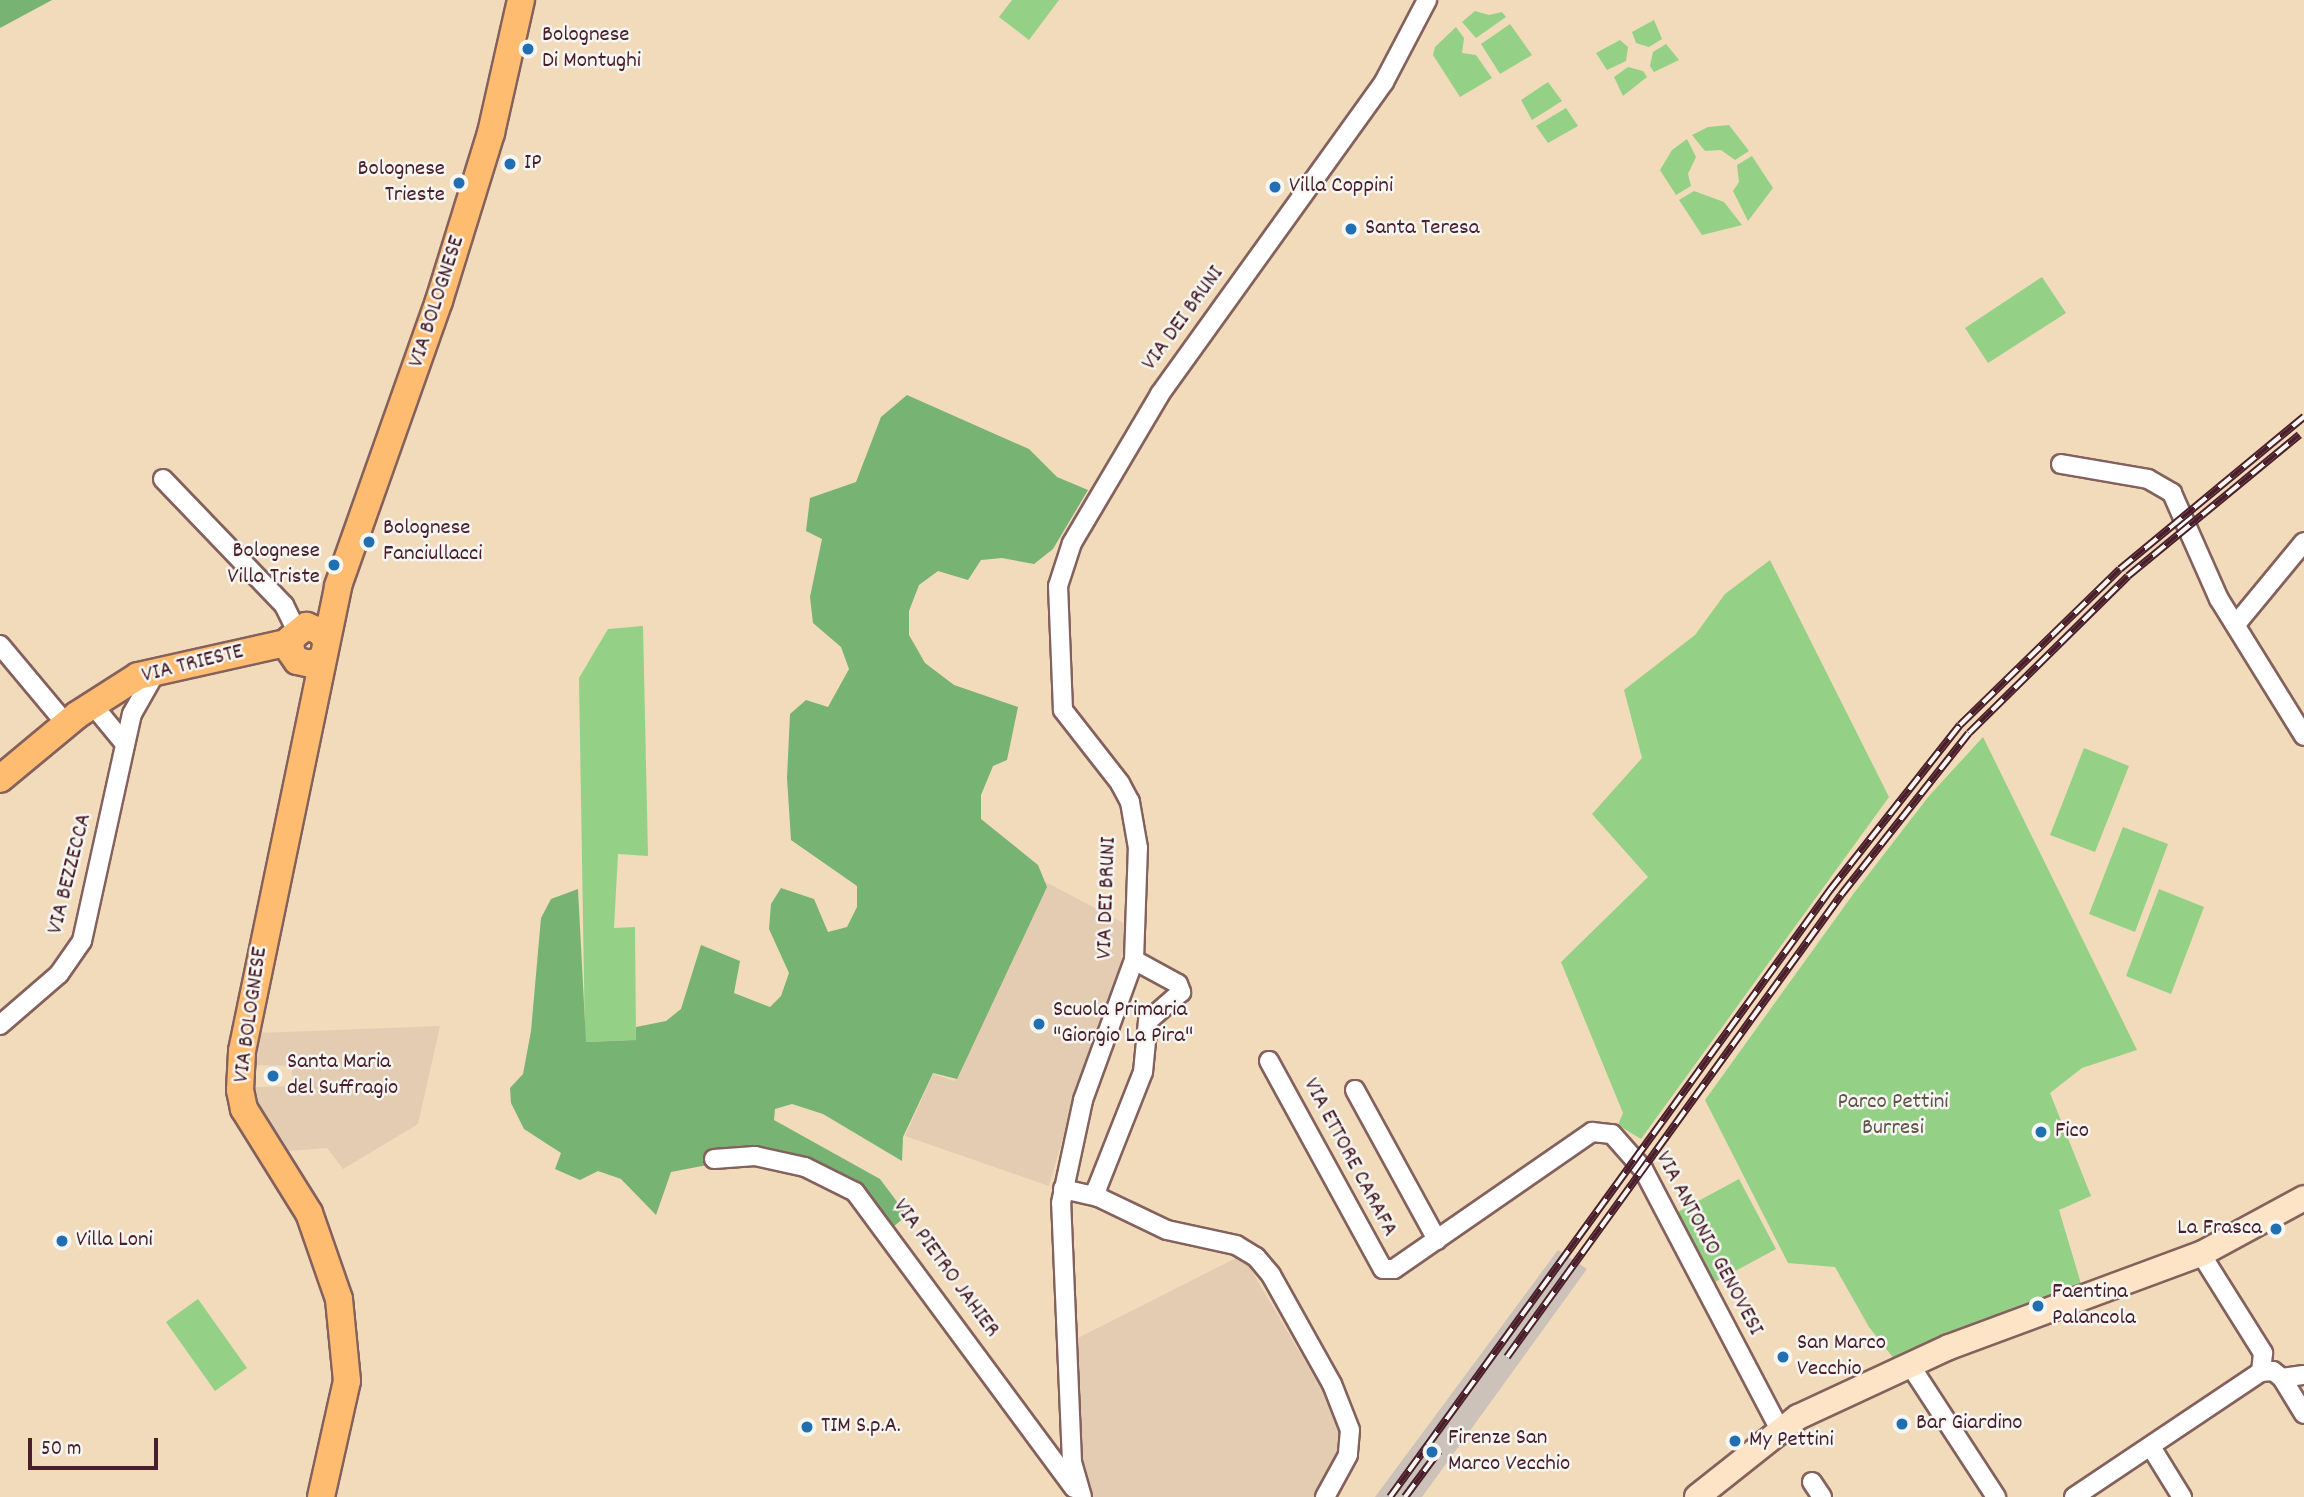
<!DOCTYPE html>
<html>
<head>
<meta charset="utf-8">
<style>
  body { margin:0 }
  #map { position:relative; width:2304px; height:1497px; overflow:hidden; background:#f1dbbb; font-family:Dekko,sans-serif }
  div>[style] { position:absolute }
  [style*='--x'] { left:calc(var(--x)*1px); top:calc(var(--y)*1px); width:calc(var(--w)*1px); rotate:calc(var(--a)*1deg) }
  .built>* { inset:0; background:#e3ccb2 }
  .industrial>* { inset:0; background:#ccc2b9 }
  .green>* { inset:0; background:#94d186 }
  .forest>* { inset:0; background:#77b373 }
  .roads { filter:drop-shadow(2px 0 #84615d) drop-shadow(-2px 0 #84615d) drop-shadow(0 2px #84615d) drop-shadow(0 -2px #84615d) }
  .street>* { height:18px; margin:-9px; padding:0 9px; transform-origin:9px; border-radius:9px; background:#fff }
  .secondary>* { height:24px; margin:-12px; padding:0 12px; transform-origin:12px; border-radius:12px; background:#fee4c6 }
  .primary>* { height:26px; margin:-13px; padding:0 13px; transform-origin:13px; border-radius:13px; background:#fdbc70 }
  .rail>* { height:8px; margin-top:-4px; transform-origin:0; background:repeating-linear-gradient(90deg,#f6f6f2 0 16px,#4a1f2b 0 32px); box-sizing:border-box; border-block:2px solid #4a1f2b }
  .dots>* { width:19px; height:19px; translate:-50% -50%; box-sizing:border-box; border:4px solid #f6f6f2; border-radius:50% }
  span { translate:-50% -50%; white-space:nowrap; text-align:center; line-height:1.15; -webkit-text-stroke:5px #f6f6f2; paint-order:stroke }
  .poi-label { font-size:23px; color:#4a1f2b }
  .left { translate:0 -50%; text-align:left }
  .right { translate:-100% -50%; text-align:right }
  .street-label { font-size:23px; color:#4a1f2b }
  .park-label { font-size:23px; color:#605446 }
  .scale { position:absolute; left:28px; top:1438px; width:130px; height:32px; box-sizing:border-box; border:4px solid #4a1f2b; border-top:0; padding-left:9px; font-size:21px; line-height:24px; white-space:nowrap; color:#4a1f2b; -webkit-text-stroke:5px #f6f6f2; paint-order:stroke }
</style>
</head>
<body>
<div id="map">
  <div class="built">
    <div style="clip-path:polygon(1038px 878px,1127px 925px,1119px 976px,1082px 1072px,1049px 1186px,905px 1136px,933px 1074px,955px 1081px)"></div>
    <div style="clip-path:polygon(440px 1026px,418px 1124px,343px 1169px,327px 1148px,288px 1151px,255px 1098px,254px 1087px,292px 1086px,292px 1066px,254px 1065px,258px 1033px)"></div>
    <div style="clip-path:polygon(1238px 1257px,1247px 1263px,1336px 1414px,1343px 1437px,1329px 1475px,1315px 1497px,1090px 1497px,1078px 1466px,1072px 1341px)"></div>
  </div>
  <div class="industrial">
    <div style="clip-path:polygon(1558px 1250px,1587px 1269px,1422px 1497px,1375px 1497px)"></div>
  </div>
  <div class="green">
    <div style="clip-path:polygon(1012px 0,1059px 0,1029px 40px,999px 17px)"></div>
    <div style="clip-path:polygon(1475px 11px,1489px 15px,1502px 12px,1506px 17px,1476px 38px,1462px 22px)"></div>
    <div style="clip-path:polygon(1654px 20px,1662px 39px,1649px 47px,1636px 43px,1632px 32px)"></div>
    <div style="clip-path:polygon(1510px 24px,1532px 55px,1500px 74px,1481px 44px)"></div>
    <div style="clip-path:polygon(1456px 27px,1464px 38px,1462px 53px,1476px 55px,1492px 78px,1460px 97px,1433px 55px,1435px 47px)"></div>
    <div style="clip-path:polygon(1620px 40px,1628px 47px,1626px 61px,1607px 70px,1596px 53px)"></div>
    <div style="clip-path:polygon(1666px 44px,1679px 60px,1654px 72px,1650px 66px,1653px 52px)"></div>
    <div style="clip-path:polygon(1628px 67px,1643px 71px,1647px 77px,1623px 96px,1614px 77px)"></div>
    <div style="clip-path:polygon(1548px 82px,1562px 101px,1532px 120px,1521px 100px)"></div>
    <div style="clip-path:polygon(1566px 108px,1578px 126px,1548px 143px,1536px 126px)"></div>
    <div style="clip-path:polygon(1729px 125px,1749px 151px,1735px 160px,1721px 150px,1705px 151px,1692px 135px,1708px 127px)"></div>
    <div style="clip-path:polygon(1687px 139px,1696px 157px,1688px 174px,1691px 186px,1676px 195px,1660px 170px,1672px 150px)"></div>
    <div style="clip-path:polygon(1752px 156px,1773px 188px,1748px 221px,1733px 191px,1739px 182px,1737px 165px)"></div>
    <div style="clip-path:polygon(1694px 191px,1724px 202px,1742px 225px,1702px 235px,1679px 200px)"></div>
    <div style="clip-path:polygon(2042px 277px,2066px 313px,1988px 363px,1965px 328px)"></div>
    <div style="clip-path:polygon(1770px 560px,1889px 797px,1641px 1139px,1618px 1125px,1623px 1113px,1561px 962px,1648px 877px,1592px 814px,1642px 758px,1624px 690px,1695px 635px,1725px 594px)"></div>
    <div style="clip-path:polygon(643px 626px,648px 856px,618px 854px,614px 928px,635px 927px,636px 1040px,585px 1042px,579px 678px,608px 629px)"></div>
    <div style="clip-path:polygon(1983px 737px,2137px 1050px,2082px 1068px,2050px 1093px,2091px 1196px,2059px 1210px,2082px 1287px,1895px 1360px,1869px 1327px,1835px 1267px,1788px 1263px,1705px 1100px,1854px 893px,1929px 796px)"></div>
    <div style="clip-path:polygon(2084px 748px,2129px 766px,2095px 852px,2050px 835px)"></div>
    <div style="clip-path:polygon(2123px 827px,2168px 844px,2135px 932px,2089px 914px)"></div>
    <div style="clip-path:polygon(2159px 889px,2204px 907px,2171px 994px,2126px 976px)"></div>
    <div style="clip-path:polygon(1739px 1179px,1776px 1249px,1715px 1282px,1678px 1212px)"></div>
    <div style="clip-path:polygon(198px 1299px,247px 1368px,215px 1391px,166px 1322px)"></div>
  </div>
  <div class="forest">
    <div style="clip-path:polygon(0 0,52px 0,0 28px)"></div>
    <div style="clip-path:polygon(907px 395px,1029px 449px,1057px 477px,1088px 490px,1053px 549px,1034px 564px,1002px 558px,981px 560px,968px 580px,938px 571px,919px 585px,909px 611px,909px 635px,925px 663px,954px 685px,1018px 707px,1007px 760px,993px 766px,981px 795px,981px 819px,1038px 865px,1047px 887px,957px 1079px,933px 1073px,903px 1137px,902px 1161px,823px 1114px,792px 1104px,775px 1109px,774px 1120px,880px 1179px,907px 1215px,892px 1228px,870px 1194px,844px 1177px,817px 1163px,774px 1152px,671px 1172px,656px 1215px,621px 1179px,598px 1171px,580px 1180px,555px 1169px,561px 1153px,524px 1129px,511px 1103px,510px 1088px,523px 1074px,531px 1031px,541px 918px,551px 899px,578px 889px,586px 1042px,636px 1040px,636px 1027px,666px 1021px,681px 1009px,701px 945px,740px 961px,734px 993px,770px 1007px,781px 996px,789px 973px,769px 929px,771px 904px,781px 888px,814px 899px,828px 932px,847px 927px,857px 907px,857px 886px,791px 840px,787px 778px,790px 714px,806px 700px,828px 707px,849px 669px,841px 647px,813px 623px,810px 597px,822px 539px,806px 531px,810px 498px,856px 482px,881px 417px)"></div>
  </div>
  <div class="roads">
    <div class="street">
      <div style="--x:2061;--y:464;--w:88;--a:9.8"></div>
      <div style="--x:2148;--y:479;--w:28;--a:30"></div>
      <div style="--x:2172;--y:493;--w:116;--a:66.1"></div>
      <div style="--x:2219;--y:599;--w:161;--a:58.2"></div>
      <div style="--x:163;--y:479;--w:175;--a:46.2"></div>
      <div style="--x:284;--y:605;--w:28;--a:64"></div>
      <div style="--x:2237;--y:623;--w:105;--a:-50.4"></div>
      <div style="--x:0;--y:645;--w:103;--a:50.1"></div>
      <div style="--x:92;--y:704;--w:52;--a:50.5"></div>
      <div style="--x:1134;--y:960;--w:50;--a:28.6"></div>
      <div style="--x:1178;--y:984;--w:9;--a:69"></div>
      <div style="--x:1181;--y:992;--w:44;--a:138.7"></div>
      <div style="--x:1148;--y:1021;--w:51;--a:95.6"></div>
      <div style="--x:1143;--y:1072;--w:125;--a:111.6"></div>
      <div style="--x:1097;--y:1188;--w:9;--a:84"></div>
      <div style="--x:1098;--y:1197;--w:76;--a:25.6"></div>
      <div style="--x:1167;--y:1230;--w:71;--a:12.3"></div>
      <div style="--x:1236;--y:1245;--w:23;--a:31"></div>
      <div style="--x:1256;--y:1257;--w:23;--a:50"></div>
      <div style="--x:1271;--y:1275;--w:125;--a:60.8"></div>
      <div style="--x:1332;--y:1384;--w:49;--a:68.6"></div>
      <div style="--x:1350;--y:1430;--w:25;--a:95"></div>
      <div style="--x:1348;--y:1455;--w:48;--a:118.7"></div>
      <div style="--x:0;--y:1025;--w:78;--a:-40.8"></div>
      <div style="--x:59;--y:974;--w:40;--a:-55.1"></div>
      <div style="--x:82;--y:941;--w:232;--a:-77.6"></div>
      <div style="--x:132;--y:714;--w:51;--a:-60.4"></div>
      <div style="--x:1269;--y:1061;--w:237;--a:61.3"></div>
      <div style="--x:1383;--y:1269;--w:11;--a:0"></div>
      <div style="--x:1394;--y:1269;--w:241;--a:-34.7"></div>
      <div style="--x:1592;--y:1132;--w:20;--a:6"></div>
      <div style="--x:1612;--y:1134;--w:47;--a:48.5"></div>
      <div style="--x:1643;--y:1169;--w:293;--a:62.3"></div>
      <div style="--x:1355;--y:1090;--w:171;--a:61.3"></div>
      <div style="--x:714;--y:1159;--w:41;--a:-4.2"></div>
      <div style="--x:755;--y:1156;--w:51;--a:12.4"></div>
      <div style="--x:805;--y:1167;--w:56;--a:26.6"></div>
      <div style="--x:855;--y:1192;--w:368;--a:53.5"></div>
      <div style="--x:1063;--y:1189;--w:36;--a:13"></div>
      <div style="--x:2201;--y:1254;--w:117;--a:57.9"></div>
      <div style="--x:2263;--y:1353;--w:19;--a:96"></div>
      <div style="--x:1910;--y:1365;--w:158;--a:56.9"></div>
      <div style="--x:2261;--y:1372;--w:12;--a:-5"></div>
      <div style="--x:2273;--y:1371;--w:11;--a:38"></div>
      <div style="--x:2282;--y:1378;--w:42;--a:58.6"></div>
      <div style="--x:2282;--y:1378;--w:22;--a:-8"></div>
      <div style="--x:2151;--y:1447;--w:59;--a:58.2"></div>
      <div style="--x:1812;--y:1482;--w:18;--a:56"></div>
      <div style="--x:1082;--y:1497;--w:36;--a:-106"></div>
      <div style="--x:1072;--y:1462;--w:259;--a:-92.4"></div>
      <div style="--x:1061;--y:1203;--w:105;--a:-77.9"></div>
      <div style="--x:1083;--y:1100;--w:149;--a:-70"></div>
      <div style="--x:1134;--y:960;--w:112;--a:-88"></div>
      <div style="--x:1138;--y:848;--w:47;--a:-99.9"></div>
      <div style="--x:1130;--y:802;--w:21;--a:-118"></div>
      <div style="--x:1120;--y:783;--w:93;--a:-128"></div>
      <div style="--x:1063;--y:710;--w:124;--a:-92.3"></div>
      <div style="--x:1058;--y:586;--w:45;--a:-72"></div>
      <div style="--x:1072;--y:543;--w:173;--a:-59.4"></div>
      <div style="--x:1160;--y:394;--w:384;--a:-54.3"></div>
      <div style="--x:1384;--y:82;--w:93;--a:-62.3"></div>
      <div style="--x:2074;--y:1497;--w:225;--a:-33.8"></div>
    </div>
    <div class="secondary">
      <div style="--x:1697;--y:1497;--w:129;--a:-38.4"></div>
      <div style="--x:1798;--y:1417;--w:166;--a:-24.9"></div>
      <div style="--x:1949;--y:1347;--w:269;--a:-20.3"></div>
      <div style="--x:2201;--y:1254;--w:117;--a:-28.5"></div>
    </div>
    <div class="primary">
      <div style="--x:320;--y:660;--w:10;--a:156"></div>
      <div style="--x:311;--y:664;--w:14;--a:-168"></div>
      <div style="--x:297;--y:661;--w:11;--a:-124"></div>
      <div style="--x:291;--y:652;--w:13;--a:-94"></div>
      <div style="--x:290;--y:639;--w:21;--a:-39"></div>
      <div style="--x:306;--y:626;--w:15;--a:20"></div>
      <div style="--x:320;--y:631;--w:11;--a:56"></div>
      <div style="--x:0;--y:779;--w:100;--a:-39.7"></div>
      <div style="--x:77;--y:715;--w:72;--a:-32.6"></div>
      <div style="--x:138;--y:676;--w:156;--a:-12.6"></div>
      <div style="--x:321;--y:1497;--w:119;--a:-77.4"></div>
      <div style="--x:347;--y:1381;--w:82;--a:-95.6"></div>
      <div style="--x:339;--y:1299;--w:91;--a:-109.2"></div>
      <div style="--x:309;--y:1213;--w:123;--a:-122"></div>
      <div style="--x:244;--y:1109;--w:19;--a:-102"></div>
      <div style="--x:240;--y:1090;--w:39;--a:-87"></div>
      <div style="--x:242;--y:1051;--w:475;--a:-78.3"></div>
      <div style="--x:338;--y:586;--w:302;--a:-70.5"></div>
      <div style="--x:439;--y:301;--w:176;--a:-72.8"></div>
      <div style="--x:491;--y:133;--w:136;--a:-77.3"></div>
    </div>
  </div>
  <div class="rail">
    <div style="--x:1507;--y:1357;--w:570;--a:-54.14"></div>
    <div style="--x:1841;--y:895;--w:206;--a:-51.7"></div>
    <div style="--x:1969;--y:733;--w:223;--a:-44.6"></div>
    <div style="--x:2128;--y:576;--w:222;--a:-39.5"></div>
    <div style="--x:1390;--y:1497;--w:750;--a:-54.06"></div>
    <div style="--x:1830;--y:890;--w:210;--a:-51.8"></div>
    <div style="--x:1960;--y:725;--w:223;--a:-44.3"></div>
    <div style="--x:2120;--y:569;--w:239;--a:-39.6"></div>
    <div style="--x:1405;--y:1497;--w:57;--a:-53.5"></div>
  </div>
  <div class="dots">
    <div style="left:528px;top:49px;background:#1f6fb2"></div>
    <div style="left:510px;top:164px;background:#1f6fb2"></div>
    <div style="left:459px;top:183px;background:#1f6fb2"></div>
    <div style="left:1275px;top:187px;background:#1f6fb2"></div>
    <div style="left:1351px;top:229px;background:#1f6fb2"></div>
    <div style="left:369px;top:542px;background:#1f6fb2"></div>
    <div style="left:334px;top:565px;background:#1f6fb2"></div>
    <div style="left:1039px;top:1024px;background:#1f6fb2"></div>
    <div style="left:273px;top:1076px;background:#1f6fb2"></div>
    <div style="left:2041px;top:1132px;background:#1f6fb2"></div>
    <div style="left:2276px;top:1229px;background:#1f6fb2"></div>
    <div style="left:62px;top:1241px;background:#1f6fb2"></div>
    <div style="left:2038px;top:1306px;background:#1f6fb2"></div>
    <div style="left:1783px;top:1357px;background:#1f6fb2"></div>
    <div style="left:1902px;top:1424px;background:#1f6fb2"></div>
    <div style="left:807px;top:1427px;background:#1f6fb2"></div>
    <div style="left:1735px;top:1441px;background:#1f6fb2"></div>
    <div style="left:1432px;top:1452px;background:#1f6fb2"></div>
  </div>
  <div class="poi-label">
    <span class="left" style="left:542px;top:49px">Bolognese<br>Di Montughi</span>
    <span class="left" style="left:524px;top:164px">IP</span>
    <span class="right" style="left:445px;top:183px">Bolognese<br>Trieste</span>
    <span class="left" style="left:1289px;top:187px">Villa Coppini</span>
    <span class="left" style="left:1365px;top:229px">Santa Teresa</span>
    <span class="left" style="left:383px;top:542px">Bolognese<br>Fanciullacci</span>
    <span class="right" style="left:320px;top:565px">Bolognese<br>Villa Triste</span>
    <span class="left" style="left:1053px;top:1024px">Scuola Primaria<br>"Giorgio La Pira"</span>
    <span class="left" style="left:287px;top:1076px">Santa Maria<br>del Suffragio</span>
    <span class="left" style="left:2055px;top:1132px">Fico</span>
    <span class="right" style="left:2262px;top:1229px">La Frasca</span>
    <span class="left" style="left:76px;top:1241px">Villa Loni</span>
    <span class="left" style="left:2052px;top:1306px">Faentina<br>Palancola</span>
    <span class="left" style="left:1797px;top:1357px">San Marco<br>Vecchio</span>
    <span class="left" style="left:1916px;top:1424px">Bar Giardino</span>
    <span class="left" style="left:821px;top:1427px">TIM S.p.A.</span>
    <span class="left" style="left:1448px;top:1452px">Firenze San<br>Marco Vecchio</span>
    <span class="left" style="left:1749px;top:1441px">My Pettini</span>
  </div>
  <div class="street-label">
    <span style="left:438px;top:302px;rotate:-72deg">VIA BOLOGNESE</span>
    <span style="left:1184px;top:319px;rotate:-54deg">VIA DEI BRUNI</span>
    <span style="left:193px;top:665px;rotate:-14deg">VIA TRIESTE</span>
    <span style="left:71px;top:874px;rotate:-76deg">VIA BEZZECCA</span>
    <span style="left:1108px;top:898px;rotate:-88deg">VIA DEI BRUNI</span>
    <span style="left:252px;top:1015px;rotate:-82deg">VIA BOLOGNESE</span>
    <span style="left:1349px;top:1158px;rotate:62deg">VIA ETTORE CARAFA</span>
    <span style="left:1708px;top:1244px;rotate:62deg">VIA ANTONIO GENOVESI</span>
    <span style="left:945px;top:1269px;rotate:54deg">VIA PIETRO JAHIER</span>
  </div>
  <div class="park-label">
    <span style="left:1893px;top:1116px">Parco Pettini<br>Burresi</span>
  </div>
  <div class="scale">50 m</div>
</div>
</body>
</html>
